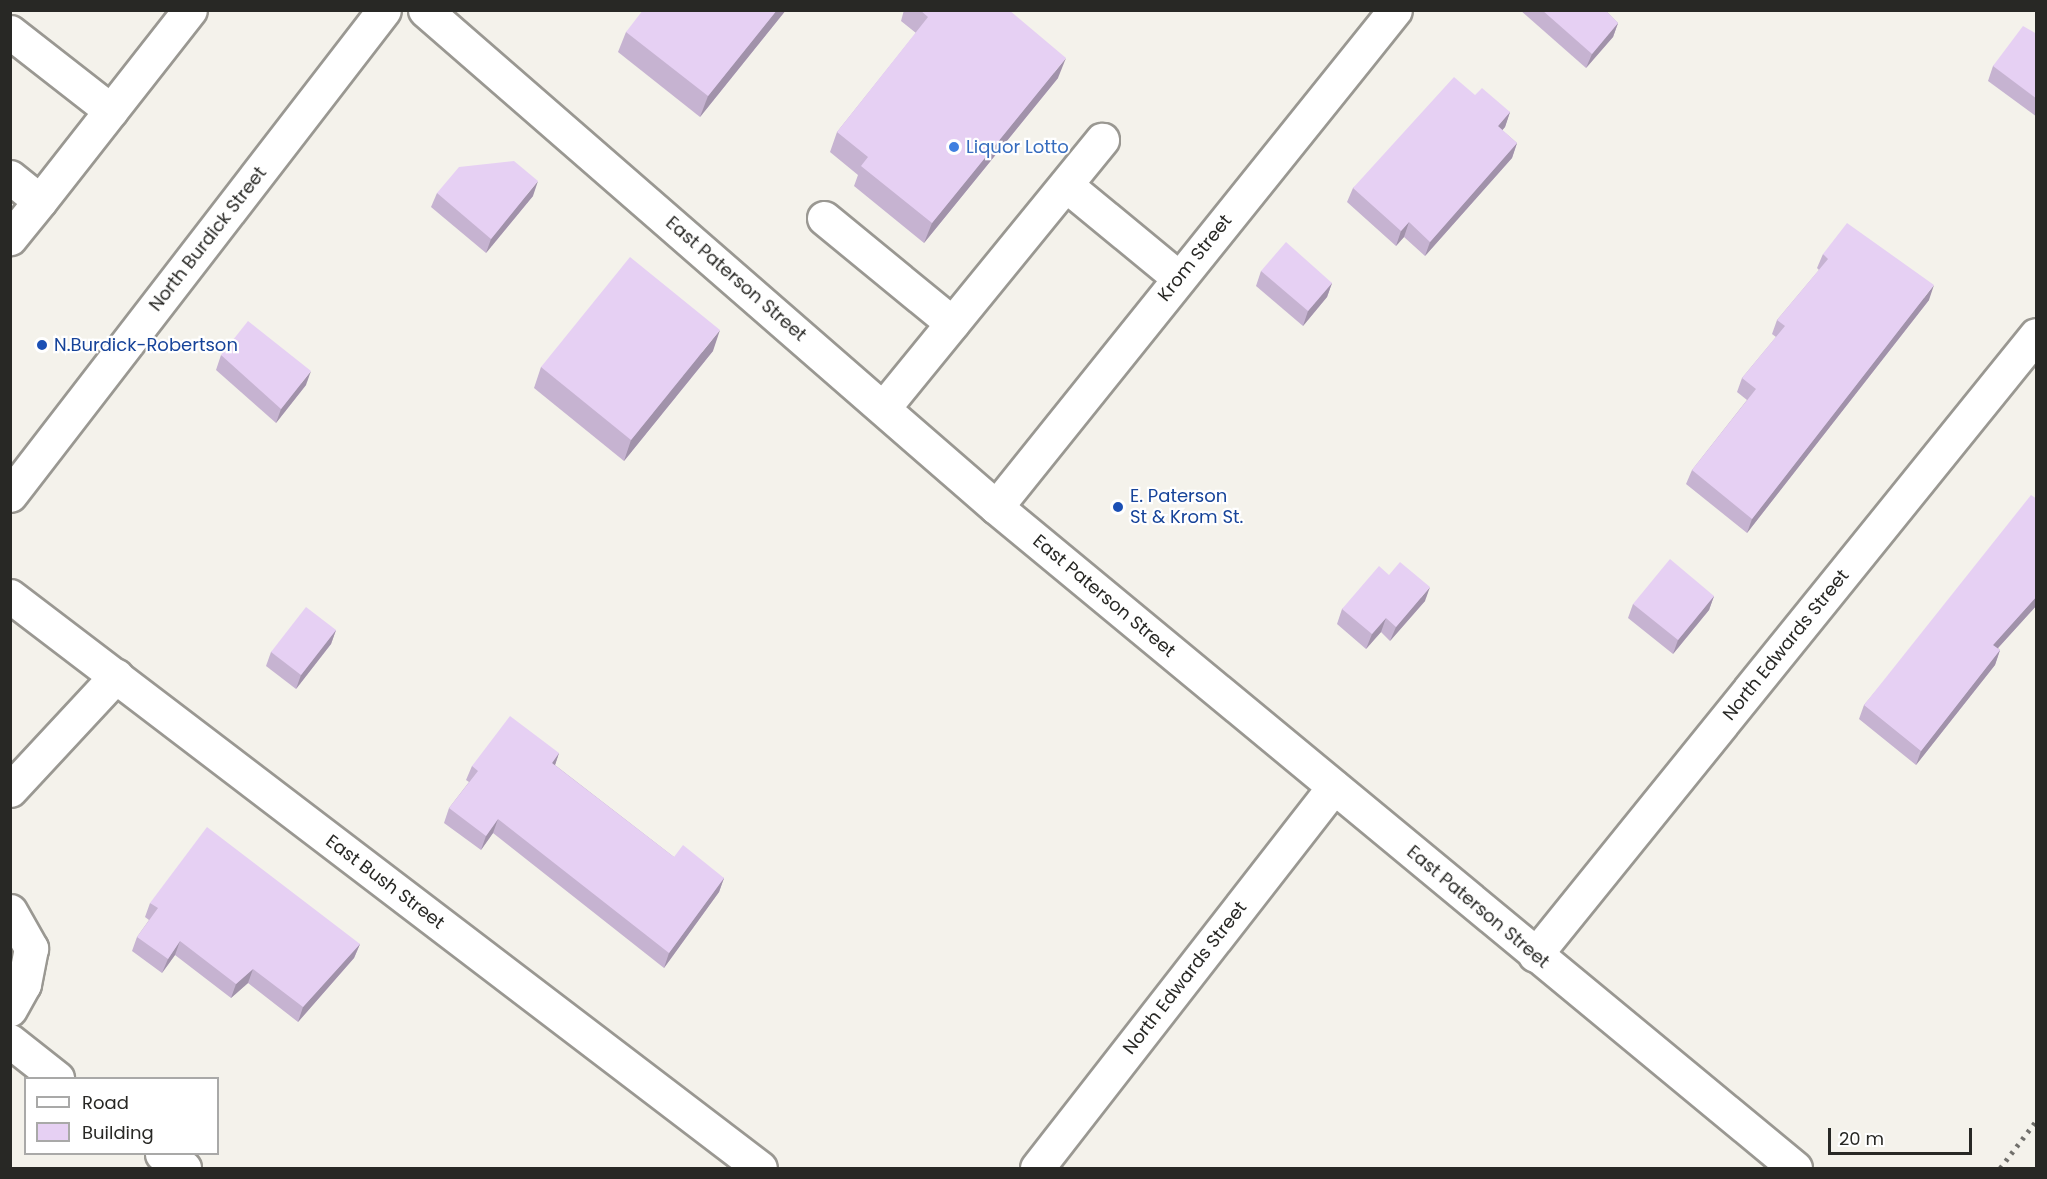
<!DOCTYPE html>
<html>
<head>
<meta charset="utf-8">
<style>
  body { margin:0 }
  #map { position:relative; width:2047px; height:1179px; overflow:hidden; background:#f4f2eb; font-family:Poppins,sans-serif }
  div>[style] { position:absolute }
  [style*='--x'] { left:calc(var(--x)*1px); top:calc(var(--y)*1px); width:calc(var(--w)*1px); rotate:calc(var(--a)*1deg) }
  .roads { filter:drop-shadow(2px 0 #9a9892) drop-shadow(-2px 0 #9a9892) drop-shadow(0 2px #9a9892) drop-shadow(0 -2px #9a9892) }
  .minor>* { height:33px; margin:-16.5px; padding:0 16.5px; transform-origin:16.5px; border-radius:16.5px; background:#fff }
  .rail>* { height:4.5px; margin-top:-2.25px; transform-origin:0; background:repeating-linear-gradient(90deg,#706f6b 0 3px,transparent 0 9px) }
  .wall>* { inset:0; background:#c6b3d1 }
  .shaded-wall>* { inset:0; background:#a192aa }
  .building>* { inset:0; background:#e6d0f3 }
  .dots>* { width:16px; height:16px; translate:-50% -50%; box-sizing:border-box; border:3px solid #fff; border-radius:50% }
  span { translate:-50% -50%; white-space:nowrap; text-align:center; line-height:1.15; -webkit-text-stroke:4.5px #fff; paint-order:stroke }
  .shop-label { font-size:18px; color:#366cbe }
  .left { translate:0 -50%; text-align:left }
  .street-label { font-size:18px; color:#282825 }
  .transit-label { font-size:18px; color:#164399 }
  .frame { position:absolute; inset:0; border:12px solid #282825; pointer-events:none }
  .legend { position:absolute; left:24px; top:1077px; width:195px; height:78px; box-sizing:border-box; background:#fff; border:2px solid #a9a9a8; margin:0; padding:8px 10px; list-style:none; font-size:18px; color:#282825 }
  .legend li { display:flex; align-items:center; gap:12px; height:30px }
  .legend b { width:30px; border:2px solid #a9a9a8 }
  .scale { position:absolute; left:1828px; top:1128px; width:144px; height:27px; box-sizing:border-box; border:3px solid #282825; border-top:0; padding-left:8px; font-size:18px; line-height:21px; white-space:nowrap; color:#282825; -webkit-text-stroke:4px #fff; paint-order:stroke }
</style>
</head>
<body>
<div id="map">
  <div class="roads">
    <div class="minor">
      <div style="--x:425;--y:10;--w:757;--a:41.04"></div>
      <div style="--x:996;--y:507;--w:1037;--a:39.6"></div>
      <div style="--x:10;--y:32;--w:128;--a:38"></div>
      <div style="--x:10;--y:177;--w:38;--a:39"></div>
      <div style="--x:40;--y:201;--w:48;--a:129"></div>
      <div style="--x:1066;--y:185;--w:146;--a:39.5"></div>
      <div style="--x:40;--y:201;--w:243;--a:-51.9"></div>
      <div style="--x:824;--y:218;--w:166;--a:39.4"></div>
      <div style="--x:884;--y:407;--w:345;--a:-50.8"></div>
      <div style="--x:10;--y:495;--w:612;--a:-52.36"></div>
      <div style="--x:996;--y:507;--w:637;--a:-51.24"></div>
      <div style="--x:10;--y:596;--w:943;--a:37.33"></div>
      <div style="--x:10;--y:790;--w:156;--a:-47.1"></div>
      <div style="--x:10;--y:911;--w:43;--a:60.4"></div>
      <div style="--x:31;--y:948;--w:37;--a:101"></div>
      <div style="--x:24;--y:984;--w:29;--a:119"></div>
      <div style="--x:1535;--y:955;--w:797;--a:-51.06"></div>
      <div style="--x:10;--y:1041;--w:60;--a:38.2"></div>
      <div style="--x:162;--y:1154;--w:26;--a:32"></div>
      <div style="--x:1037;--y:1168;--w:483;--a:-52.1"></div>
    </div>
  </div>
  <div class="rail">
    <div style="--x:2000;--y:1168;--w:59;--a:-52.5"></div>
  </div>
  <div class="wall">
    <div style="clip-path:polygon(786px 10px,700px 117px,618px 52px,626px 32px)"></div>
    <div style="clip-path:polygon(904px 10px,1009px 10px,1058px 78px,924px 243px,854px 186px,858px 175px,830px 152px,837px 132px,916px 33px,901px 21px)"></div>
    <div style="clip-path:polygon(1520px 10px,1605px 10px,1618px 23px,1613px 37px,1586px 68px)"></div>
    <div style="clip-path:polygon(2037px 34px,2037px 117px,1988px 81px,1993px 66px)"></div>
    <div style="clip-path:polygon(1475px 95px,1510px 112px,1505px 127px,1502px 130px,1517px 143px,1512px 158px,1425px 256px,1404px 237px,1396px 246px,1347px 202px,1353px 188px)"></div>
    <div style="clip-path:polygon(437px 193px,533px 196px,486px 253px,431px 207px)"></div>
    <div style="clip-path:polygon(1823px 254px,1929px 300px,1747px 533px,1686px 484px,1692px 470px,1747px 400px,1737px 392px,1742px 378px,1776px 337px,1772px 334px,1777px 320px,1819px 270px,1817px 268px)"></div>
    <div style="clip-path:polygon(1261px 271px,1332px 283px,1327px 297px,1303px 326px,1256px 286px)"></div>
    <div style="clip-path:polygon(713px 351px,624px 461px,534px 388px,541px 367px)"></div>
    <div style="clip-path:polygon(221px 355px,306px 385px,276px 423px,216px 370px)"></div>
    <div style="clip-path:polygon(2037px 499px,2037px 605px,1998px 648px,2000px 650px,1995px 665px,1916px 765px,1859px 719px,1864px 705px)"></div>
    <div style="clip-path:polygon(1389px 575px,1425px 601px,1390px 641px,1381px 632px,1366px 649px,1337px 624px,1342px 609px)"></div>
    <div style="clip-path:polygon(1714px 596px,1709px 610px,1673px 654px,1628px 618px,1633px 604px)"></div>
    <div style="clip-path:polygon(336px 630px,331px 644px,296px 689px,266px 666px,271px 652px)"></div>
    <div style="clip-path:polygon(559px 753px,555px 765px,674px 857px,724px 878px,719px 892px,664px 968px,493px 833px,481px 850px,444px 823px,449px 808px,469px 782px,466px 780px,472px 766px)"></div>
    <div style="clip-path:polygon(150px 903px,360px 944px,354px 958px,298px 1022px,248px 983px,231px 998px,175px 955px,162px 973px,132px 951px,137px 937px,149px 920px,145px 917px)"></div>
  </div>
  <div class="shaded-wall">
    <div style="clip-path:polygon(777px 10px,786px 10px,700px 117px,708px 96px)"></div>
    <div style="clip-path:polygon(1618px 23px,1613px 37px,1586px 68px,1592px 54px)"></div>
    <div style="clip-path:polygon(1066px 58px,1058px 78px,924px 243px,932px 223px)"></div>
    <div style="clip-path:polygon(1510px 112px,1505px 127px,1493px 141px,1498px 126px)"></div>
    <div style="clip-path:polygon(1517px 143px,1512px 158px,1425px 256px,1430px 242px)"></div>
    <div style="clip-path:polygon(538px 181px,533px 196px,486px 253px,491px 239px)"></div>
    <div style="clip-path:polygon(1409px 222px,1404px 237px,1396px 246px,1401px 231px)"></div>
    <div style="clip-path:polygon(1332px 283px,1327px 297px,1303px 326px,1308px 311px)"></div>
    <div style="clip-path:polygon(1934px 285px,1929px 300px,1747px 533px,1752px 519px)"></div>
    <div style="clip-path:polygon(720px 330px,713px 351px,624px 461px,631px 440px)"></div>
    <div style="clip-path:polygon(311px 371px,306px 385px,276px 423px,281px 409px)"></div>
    <div style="clip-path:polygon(1430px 587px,1425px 601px,1390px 641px,1396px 627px)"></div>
    <div style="clip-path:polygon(1714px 596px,1709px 610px,1673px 654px,1678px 640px)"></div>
    <div style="clip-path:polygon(2037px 596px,2037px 605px,1988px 659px,1993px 645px)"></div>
    <div style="clip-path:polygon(1386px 618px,1381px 632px,1366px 649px,1372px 634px)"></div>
    <div style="clip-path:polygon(336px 630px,331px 644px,296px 689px,301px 675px)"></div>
    <div style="clip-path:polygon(2000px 650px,1995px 665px,1916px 765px,1921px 751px)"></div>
    <div style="clip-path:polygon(559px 753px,554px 768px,552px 763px)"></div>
    <div style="clip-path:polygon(498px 819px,493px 833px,481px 850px,486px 836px)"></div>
    <div style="clip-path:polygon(724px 878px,719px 892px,664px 968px,669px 953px)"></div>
    <div style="clip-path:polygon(180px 941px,175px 955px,162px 973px,168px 959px)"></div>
    <div style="clip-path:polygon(360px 944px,354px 958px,298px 1022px,303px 1007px)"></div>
    <div style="clip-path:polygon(253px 969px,248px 983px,231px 998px,236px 984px)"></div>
  </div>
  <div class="building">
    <div style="clip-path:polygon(643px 10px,777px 10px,708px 96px,626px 32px)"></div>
    <div style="clip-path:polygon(920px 10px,1009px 10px,1066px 58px,932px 223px,861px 166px,868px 157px,837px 132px,928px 17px)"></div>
    <div style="clip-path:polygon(1542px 10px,1605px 10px,1618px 23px,1592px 54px)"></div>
    <div style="clip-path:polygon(2023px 26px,2037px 34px,2037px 99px,1993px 66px)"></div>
    <div style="clip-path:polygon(1454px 77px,1475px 95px,1482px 88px,1510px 112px,1498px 126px,1517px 143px,1430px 242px,1409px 222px,1401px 231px,1353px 188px)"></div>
    <div style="clip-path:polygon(514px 161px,538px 181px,491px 239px,437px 193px,459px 167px)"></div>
    <div style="clip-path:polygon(1847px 223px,1934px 285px,1752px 519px,1692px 470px,1756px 389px,1742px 378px,1785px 326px,1777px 320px,1828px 259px,1823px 254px)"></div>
    <div style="clip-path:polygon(1286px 242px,1332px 283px,1308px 311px,1261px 271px)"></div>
    <div style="clip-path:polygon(630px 257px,720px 330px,631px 440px,541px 367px)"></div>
    <div style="clip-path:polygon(248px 321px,311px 371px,281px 409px,221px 355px)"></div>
    <div style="clip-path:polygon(2031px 495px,2037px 499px,2037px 596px,1993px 645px,2000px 650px,1921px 751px,1864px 705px)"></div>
    <div style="clip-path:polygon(1670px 559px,1714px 596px,1678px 640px,1633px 604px)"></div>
    <div style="clip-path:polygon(1400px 562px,1430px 587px,1396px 627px,1386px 618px,1372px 634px,1342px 609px,1379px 566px,1389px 575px)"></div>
    <div style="clip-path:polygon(306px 607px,336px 630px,301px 675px,271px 652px)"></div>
    <div style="clip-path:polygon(510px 716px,559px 753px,552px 763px,674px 857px,683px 845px,724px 878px,669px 953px,498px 819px,486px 836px,449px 808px,478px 771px,472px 766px)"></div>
    <div style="clip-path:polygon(207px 827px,360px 944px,303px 1007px,253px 969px,236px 984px,180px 941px,168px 959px,137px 937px,158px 908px,150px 903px)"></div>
  </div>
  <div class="dots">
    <div style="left:954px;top:147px;background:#3f7fe0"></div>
    <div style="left:42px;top:345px;background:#1a4fb4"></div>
    <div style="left:1118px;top:507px;background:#1a4fb4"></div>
  </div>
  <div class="shop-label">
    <span class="left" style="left:966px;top:147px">Liquor Lotto</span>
  </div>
  <div class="street-label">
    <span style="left:208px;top:239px;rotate:-52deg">North Burdick Street</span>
    <span style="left:1195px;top:258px;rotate:-51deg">Krom Street</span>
    <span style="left:736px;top:279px;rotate:41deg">East Paterson Street</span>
    <span style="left:1104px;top:596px;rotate:40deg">East Paterson Street</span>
    <span style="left:1786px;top:645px;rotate:-51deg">North Edwards Street</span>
    <span style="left:385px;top:882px;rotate:37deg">East Bush Street</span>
    <span style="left:1478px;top:907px;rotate:40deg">East Paterson Street</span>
    <span style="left:1185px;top:978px;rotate:-52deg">North Edwards Street</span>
  </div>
  <div class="transit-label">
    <span class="left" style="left:54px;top:345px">N.Burdick-Robertson</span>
    <span class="left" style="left:1130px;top:507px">E. Paterson<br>St &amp; Krom St.</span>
  </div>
  <div class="frame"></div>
  <ul class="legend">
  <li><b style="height:8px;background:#fff"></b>Road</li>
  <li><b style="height:16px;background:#e6d0f3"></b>Building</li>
  </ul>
  <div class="scale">20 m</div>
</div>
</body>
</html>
